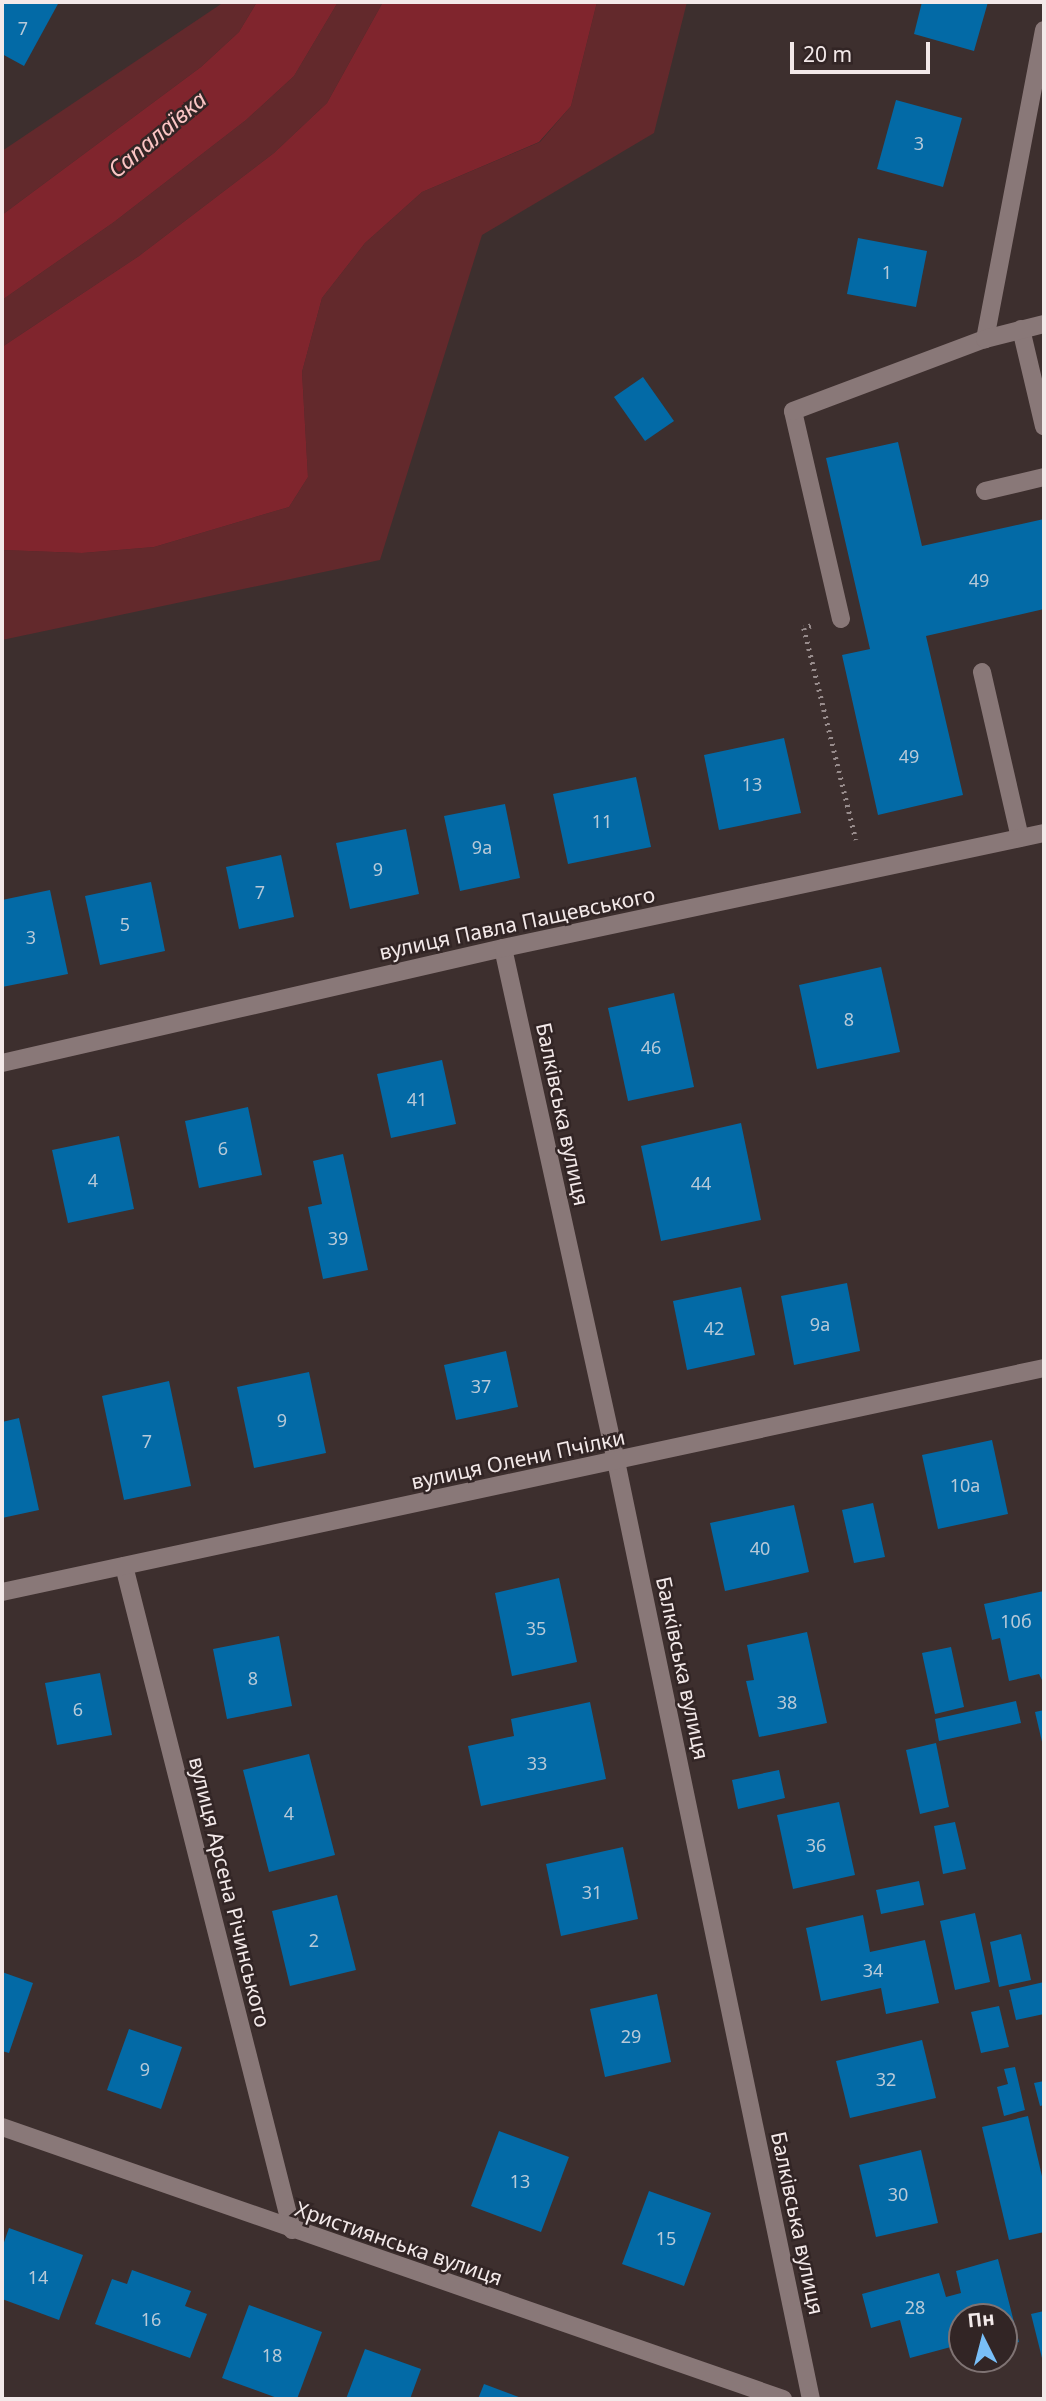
<!DOCTYPE html>
<html>
<head>
<meta charset="utf-8">
<style>
  body { margin:0 }
  #map { position:relative; width:1046px; height:2401px; overflow:hidden; background:#3d2f2e; font-family:"Noto Sans",sans-serif }
  div>[style] { position:absolute }
  [style*='--x'] { left:calc(var(--x)*1px); top:calc(var(--y)*1px); width:calc(var(--w)*1px); rotate:calc(var(--a)*1deg) }
  .green>* { inset:0; background:#63292c }
  .water>* { inset:0; background:#80252d }
  .building>* { inset:0; background:#036aa6 }
  .path>* { height:4.5px; margin-top:-2.25px; transform-origin:0; background:repeating-linear-gradient(90deg,#988c8c 0 2px,transparent 0 7px) }
  .service>* { height:18px; margin:-9px; padding:0 9px; transform-origin:9px; border-radius:9px; background:#897878 }
  .minor>* { height:18px; margin:-9px; padding:0 9px; transform-origin:9px; border-radius:9px; background:#897878 }
  span { translate:-50% -50%; white-space:nowrap; text-align:center; line-height:1.15; -webkit-text-stroke:5px #322525; paint-order:stroke }
  .number-label { font-size:18px; color:#b7c9d8 }
  .number-label span { -webkit-text-stroke-width:0 }
  .street-label { font-size:21px; color:#f3e9e9 }
  .water-label { font-size:23px; color:#fbc5c4; font-style:italic }
  .frame { position:absolute; inset:0; border:4px solid #f3e9e9; pointer-events:none }
  .north { position:absolute; left:948px; top:2303px; width:70px; height:70px; box-sizing:border-box; background:#322525; border:2px solid #7f7373; border-radius:50%; rotate:354deg; font-size:19px; font-weight:700; line-height:28px; text-align:center; color:#f3e9e9 }
  .north::after { content:''; display:block; margin:auto; width:24px; height:32px; background:#79bff8; clip-path:polygon(50% 0,100% 100%,50% 72%,0 100%) }
  .scale { position:absolute; left:790px; top:42px; width:140px; height:32px; box-sizing:border-box; border:4px solid #f3e9e9; border-top:0; padding-left:9px; font-size:21px; line-height:24px; white-space:nowrap; color:#f3e9e9; -webkit-text-stroke:5px #322525; paint-order:stroke }
</style>
</head>
<body>
<div id="map">
  <div class="green">
    <div style="clip-path:polygon(224px 2px,257px 2px,239px 32px,201px 67px,2px 215px,2px 151px)"></div>
    <div style="clip-path:polygon(338px 2px,383px 2px,327px 103px,274px 153px,139px 256px,2px 347px,2px 300px,114px 222px,246px 120px,294px 76px)"></div>
    <div style="clip-path:polygon(597px 2px,687px 2px,654px 133px,482px 235px,380px 560px,2px 640px,2px 550px,82px 553px,154px 547px,289px 507px,308px 477px,302px 372px,322px 298px,365px 243px,422px 192px,540px 142px,571px 106px)"></div>
  </div>
  <div class="water">
    <div style="clip-path:polygon(257px 2px,338px 2px,294px 76px,246px 120px,114px 222px,2px 300px,2px 215px,201px 67px,239px 32px)"></div>
    <div style="clip-path:polygon(383px 2px,597px 2px,571px 106px,539px 142px,422px 192px,365px 243px,322px 298px,302px 372px,308px 477px,289px 507px,154px 547px,82px 553px,2px 550px,2px 347px,139px 256px,274px 153px,327px 103px)"></div>
  </div>
  <div class="building">
    <div style="clip-path:polygon(2px 2px,59px 2px,24px 66px,2px 54px)"></div>
    <div style="clip-path:polygon(922px 2px,988px 2px,974px 51px,914px 34px)"></div>
    <div style="clip-path:polygon(896px 100px,962px 118px,943px 187px,877px 169px)"></div>
    <div style="clip-path:polygon(858px 238px,927px 251px,916px 307px,847px 294px)"></div>
    <div style="clip-path:polygon(643px 377px,674px 421px,645px 441px,614px 397px)"></div>
    <div style="clip-path:polygon(898px 442px,922px 546px,1044px 519px,1044px 609px,926px 636px,963px 795px,878px 815px,842px 655px,870px 649px,826px 458px)"></div>
    <div style="clip-path:polygon(784px 738px,801px 813px,719px 830px,704px 755px)"></div>
    <div style="clip-path:polygon(636px 777px,651px 847px,568px 864px,553px 794px)"></div>
    <div style="clip-path:polygon(505px 804px,520px 878px,460px 891px,444px 816px)"></div>
    <div style="clip-path:polygon(406px 829px,419px 894px,350px 909px,336px 843px)"></div>
    <div style="clip-path:polygon(281px 855px,294px 917px,239px 929px,226px 867px)"></div>
    <div style="clip-path:polygon(151px 882px,165px 951px,100px 965px,85px 896px)"></div>
    <div style="clip-path:polygon(50px 890px,68px 974px,2px 987px,2px 900px)"></div>
    <div style="clip-path:polygon(881px 967px,900px 1052px,817px 1069px,799px 985px)"></div>
    <div style="clip-path:polygon(674px 993px,694px 1087px,628px 1101px,608px 1008px)"></div>
    <div style="clip-path:polygon(442px 1060px,456px 1124px,391px 1138px,377px 1074px)"></div>
    <div style="clip-path:polygon(248px 1107px,262px 1175px,199px 1188px,185px 1121px)"></div>
    <div style="clip-path:polygon(741px 1123px,761px 1220px,661px 1241px,641px 1146px)"></div>
    <div style="clip-path:polygon(119px 1136px,134px 1209px,68px 1223px,52px 1150px)"></div>
    <div style="clip-path:polygon(343px 1154px,368px 1270px,323px 1279px,308px 1207px,322px 1204px,313px 1161px)"></div>
    <div style="clip-path:polygon(847px 1283px,860px 1351px,794px 1365px,781px 1296px)"></div>
    <div style="clip-path:polygon(741px 1287px,755px 1355px,687px 1370px,673px 1301px)"></div>
    <div style="clip-path:polygon(506px 1351px,518px 1407px,456px 1420px,444px 1365px)"></div>
    <div style="clip-path:polygon(309px 1372px,326px 1453px,254px 1468px,237px 1387px)"></div>
    <div style="clip-path:polygon(169px 1381px,191px 1486px,124px 1500px,102px 1396px)"></div>
    <div style="clip-path:polygon(19px 1418px,39px 1510px,2px 1518px,2px 1422px)"></div>
    <div style="clip-path:polygon(992px 1440px,1008px 1514px,938px 1529px,922px 1455px)"></div>
    <div style="clip-path:polygon(873px 1503px,885px 1557px,854px 1563px,842px 1510px)"></div>
    <div style="clip-path:polygon(794px 1505px,809px 1572px,725px 1591px,710px 1523px)"></div>
    <div style="clip-path:polygon(559px 1578px,577px 1662px,512px 1676px,495px 1593px)"></div>
    <div style="clip-path:polygon(1044px 1591px,1044px 1684px,1039px 1674px,1009px 1681px,1000px 1638px,992px 1640px,984px 1604px)"></div>
    <div style="clip-path:polygon(807px 1632px,827px 1723px,759px 1737px,746px 1681px,754px 1680px,747px 1645px)"></div>
    <div style="clip-path:polygon(279px 1636px,292px 1706px,227px 1719px,213px 1649px)"></div>
    <div style="clip-path:polygon(951px 1647px,964px 1707px,935px 1714px,922px 1653px)"></div>
    <div style="clip-path:polygon(100px 1673px,112px 1735px,57px 1745px,45px 1683px)"></div>
    <div style="clip-path:polygon(1016px 1701px,1021px 1723px,939px 1741px,935px 1719px)"></div>
    <div style="clip-path:polygon(590px 1702px,606px 1779px,481px 1806px,468px 1746px,514px 1736px,511px 1719px)"></div>
    <div style="clip-path:polygon(1044px 1710px,1044px 1746px,1043px 1746px,1035px 1712px)"></div>
    <div style="clip-path:polygon(936px 1743px,949px 1807px,920px 1814px,906px 1750px)"></div>
    <div style="clip-path:polygon(309px 1754px,335px 1855px,269px 1872px,243px 1770px)"></div>
    <div style="clip-path:polygon(779px 1770px,785px 1798px,738px 1809px,732px 1780px)"></div>
    <div style="clip-path:polygon(839px 1802px,855px 1875px,793px 1889px,777px 1815px)"></div>
    <div style="clip-path:polygon(955px 1822px,966px 1869px,943px 1874px,934px 1826px)"></div>
    <div style="clip-path:polygon(623px 1847px,638px 1919px,561px 1936px,546px 1864px)"></div>
    <div style="clip-path:polygon(919px 1881px,924px 1905px,881px 1914px,876px 1890px)"></div>
    <div style="clip-path:polygon(337px 1895px,356px 1970px,290px 1986px,272px 1911px)"></div>
    <div style="clip-path:polygon(975px 1913px,990px 1982px,955px 1990px,940px 1921px)"></div>
    <div style="clip-path:polygon(863px 1915px,870px 1952px,925px 1940px,939px 2003px,886px 2014px,881px 1988px,821px 2001px,806px 1928px)"></div>
    <div style="clip-path:polygon(1021px 1934px,1031px 1980px,999px 1987px,990px 1942px)"></div>
    <div style="clip-path:polygon(2px 1972px,33px 1983px,9px 2053px,2px 2051px)"></div>
    <div style="clip-path:polygon(1044px 1982px,1044px 2014px,1016px 2020px,1009px 1990px)"></div>
    <div style="clip-path:polygon(657px 1994px,671px 2062px,605px 2077px,590px 2009px)"></div>
    <div style="clip-path:polygon(999px 2006px,1009px 2047px,981px 2053px,971px 2012px)"></div>
    <div style="clip-path:polygon(129px 2029px,182px 2047px,161px 2109px,107px 2090px)"></div>
    <div style="clip-path:polygon(922px 2040px,936px 2098px,850px 2118px,836px 2061px)"></div>
    <div style="clip-path:polygon(1015px 2067px,1025px 2110px,1004px 2116px,997px 2087px,1008px 2084px,1004px 2069px)"></div>
    <div style="clip-path:polygon(1044px 2081px,1044px 2105px,1040px 2106px,1034px 2083px)"></div>
    <div style="clip-path:polygon(1028px 2116px,1044px 2185px,1044px 2232px,1009px 2240px,982px 2127px)"></div>
    <div style="clip-path:polygon(499px 2131px,569px 2157px,541px 2232px,471px 2206px)"></div>
    <div style="clip-path:polygon(921px 2150px,938px 2223px,876px 2237px,859px 2165px)"></div>
    <div style="clip-path:polygon(649px 2191px,711px 2213px,684px 2286px,622px 2264px)"></div>
    <div style="clip-path:polygon(9px 2228px,83px 2255px,59px 2320px,2px 2299px,2px 2248px)"></div>
    <div style="clip-path:polygon(998px 2259px,1019px 2342px,1004px 2346px,1004px 2317px,962px 2317px,962px 2344px,910px 2358px,900px 2320px,871px 2328px,862px 2294px,939px 2273px,946px 2297px,961px 2293px,956px 2271px)"></div>
    <div style="clip-path:polygon(132px 2270px,191px 2291px,185px 2306px,207px 2314px,190px 2358px,95px 2324px,112px 2279px,127px 2284px)"></div>
    <div style="clip-path:polygon(249px 2305px,322px 2332px,297px 2399px,280px 2399px,222px 2378px)"></div>
    <div style="clip-path:polygon(1044px 2311px,1044px 2362px,1043px 2362px,1031px 2314px)"></div>
    <div style="clip-path:polygon(365px 2349px,421px 2369px,410px 2399px,346px 2399px)"></div>
    <div style="clip-path:polygon(484px 2384px,524px 2399px,478px 2399px)"></div>
  </div>
  <div class="path">
    <div style="--x:811;--y:626;--w:7;--a:164"></div>
    <div style="--x:804;--y:628;--w:218;--a:76.2"></div>
  </div>
  <div class="service">
    <div style="--x:1021;--y:329;--w:100;--a:76.7"></div>
    <div style="--x:985;--y:491;--w:61;--a:-13.3"></div>
    <div style="--x:841;--y:619;--w:213;--a:-103"></div>
    <div style="--x:793;--y:411;--w:205;--a:-20.6"></div>
    <div style="--x:982;--y:672;--w:170;--a:77.1"></div>
  </div>
  <div class="minor">
    <div style="--x:1044;--y:30;--w:315;--a:100.8"></div>
    <div style="--x:985;--y:339;--w:61;--a:-14.3"></div>
    <div style="--x:503;--y:948;--w:525;--a:77.58"></div>
    <div style="--x:616;--y:1461;--w:958;--a:78.26"></div>
    <div style="--x:2;--y:1063;--w:514;--a:-12.93"></div>
    <div style="--x:503;--y:948;--w:553;--a:-12"></div>
    <div style="--x:124;--y:1566;--w:685;--a:75.8"></div>
    <div style="--x:2;--y:1592;--w:1066;--a:-12.13"></div>
    <div style="--x:2;--y:2127;--w:827;--a:19.2"></div>
  </div>
  <div class="number-label">
    <span style="left:23px;top:28px">7</span>
    <span style="left:919px;top:143px">3</span>
    <span style="left:887px;top:272px">1</span>
    <span style="left:979px;top:580px">49</span>
    <span style="left:909px;top:756px">49</span>
    <span style="left:752px;top:784px">13</span>
    <span style="left:602px;top:821px">11</span>
    <span style="left:482px;top:847px">9а</span>
    <span style="left:378px;top:869px">9</span>
    <span style="left:260px;top:892px">7</span>
    <span style="left:125px;top:924px">5</span>
    <span style="left:31px;top:937px">3</span>
    <span style="left:849px;top:1019px">8</span>
    <span style="left:651px;top:1047px">46</span>
    <span style="left:417px;top:1099px">41</span>
    <span style="left:223px;top:1148px">6</span>
    <span style="left:93px;top:1180px">4</span>
    <span style="left:701px;top:1183px">44</span>
    <span style="left:338px;top:1238px">39</span>
    <span style="left:820px;top:1324px">9а</span>
    <span style="left:714px;top:1328px">42</span>
    <span style="left:481px;top:1386px">37</span>
    <span style="left:282px;top:1420px">9</span>
    <span style="left:147px;top:1441px">7</span>
    <span style="left:965px;top:1485px">10а</span>
    <span style="left:760px;top:1548px">40</span>
    <span style="left:1016px;top:1621px">10б</span>
    <span style="left:536px;top:1628px">35</span>
    <span style="left:253px;top:1678px">8</span>
    <span style="left:787px;top:1702px">38</span>
    <span style="left:78px;top:1709px">6</span>
    <span style="left:537px;top:1763px">33</span>
    <span style="left:289px;top:1813px">4</span>
    <span style="left:816px;top:1845px">36</span>
    <span style="left:592px;top:1892px">31</span>
    <span style="left:314px;top:1940px">2</span>
    <span style="left:873px;top:1970px">34</span>
    <span style="left:631px;top:2036px">29</span>
    <span style="left:145px;top:2069px">9</span>
    <span style="left:886px;top:2079px">32</span>
    <span style="left:520px;top:2181px">13</span>
    <span style="left:898px;top:2194px">30</span>
    <span style="left:666px;top:2238px">15</span>
    <span style="left:38px;top:2277px">14</span>
    <span style="left:915px;top:2307px">28</span>
    <span style="left:151px;top:2319px">16</span>
    <span style="left:272px;top:2355px">18</span>
  </div>
  <div class="street-label">
    <span style="left:517px;top:923px;rotate:-12deg">вулиця Павла Пащевського</span>
    <span style="left:563px;top:1114px;rotate:78deg">Балківська вулиця</span>
    <span style="left:518px;top:1459px;rotate:-12deg">вулиця Олени Пчілки</span>
    <span style="left:683px;top:1668px;rotate:78deg">Балківська вулиця</span>
    <span style="left:230px;top:1892px;rotate:76deg">вулиця Арсена Річинського</span>
    <span style="left:798px;top:2223px;rotate:78deg">Балківська вулиця</span>
    <span style="left:399px;top:2243px;rotate:19deg">Християнська вулиця</span>
  </div>
  <div class="water-label">
    <span style="left:157px;top:134px;rotate:-40deg">Сапалаївка</span>
  </div>
  <div class="frame"></div>
  <div class="north">Пн</div>
  <div class="scale">20 m</div>
</div>
</body>
</html>
